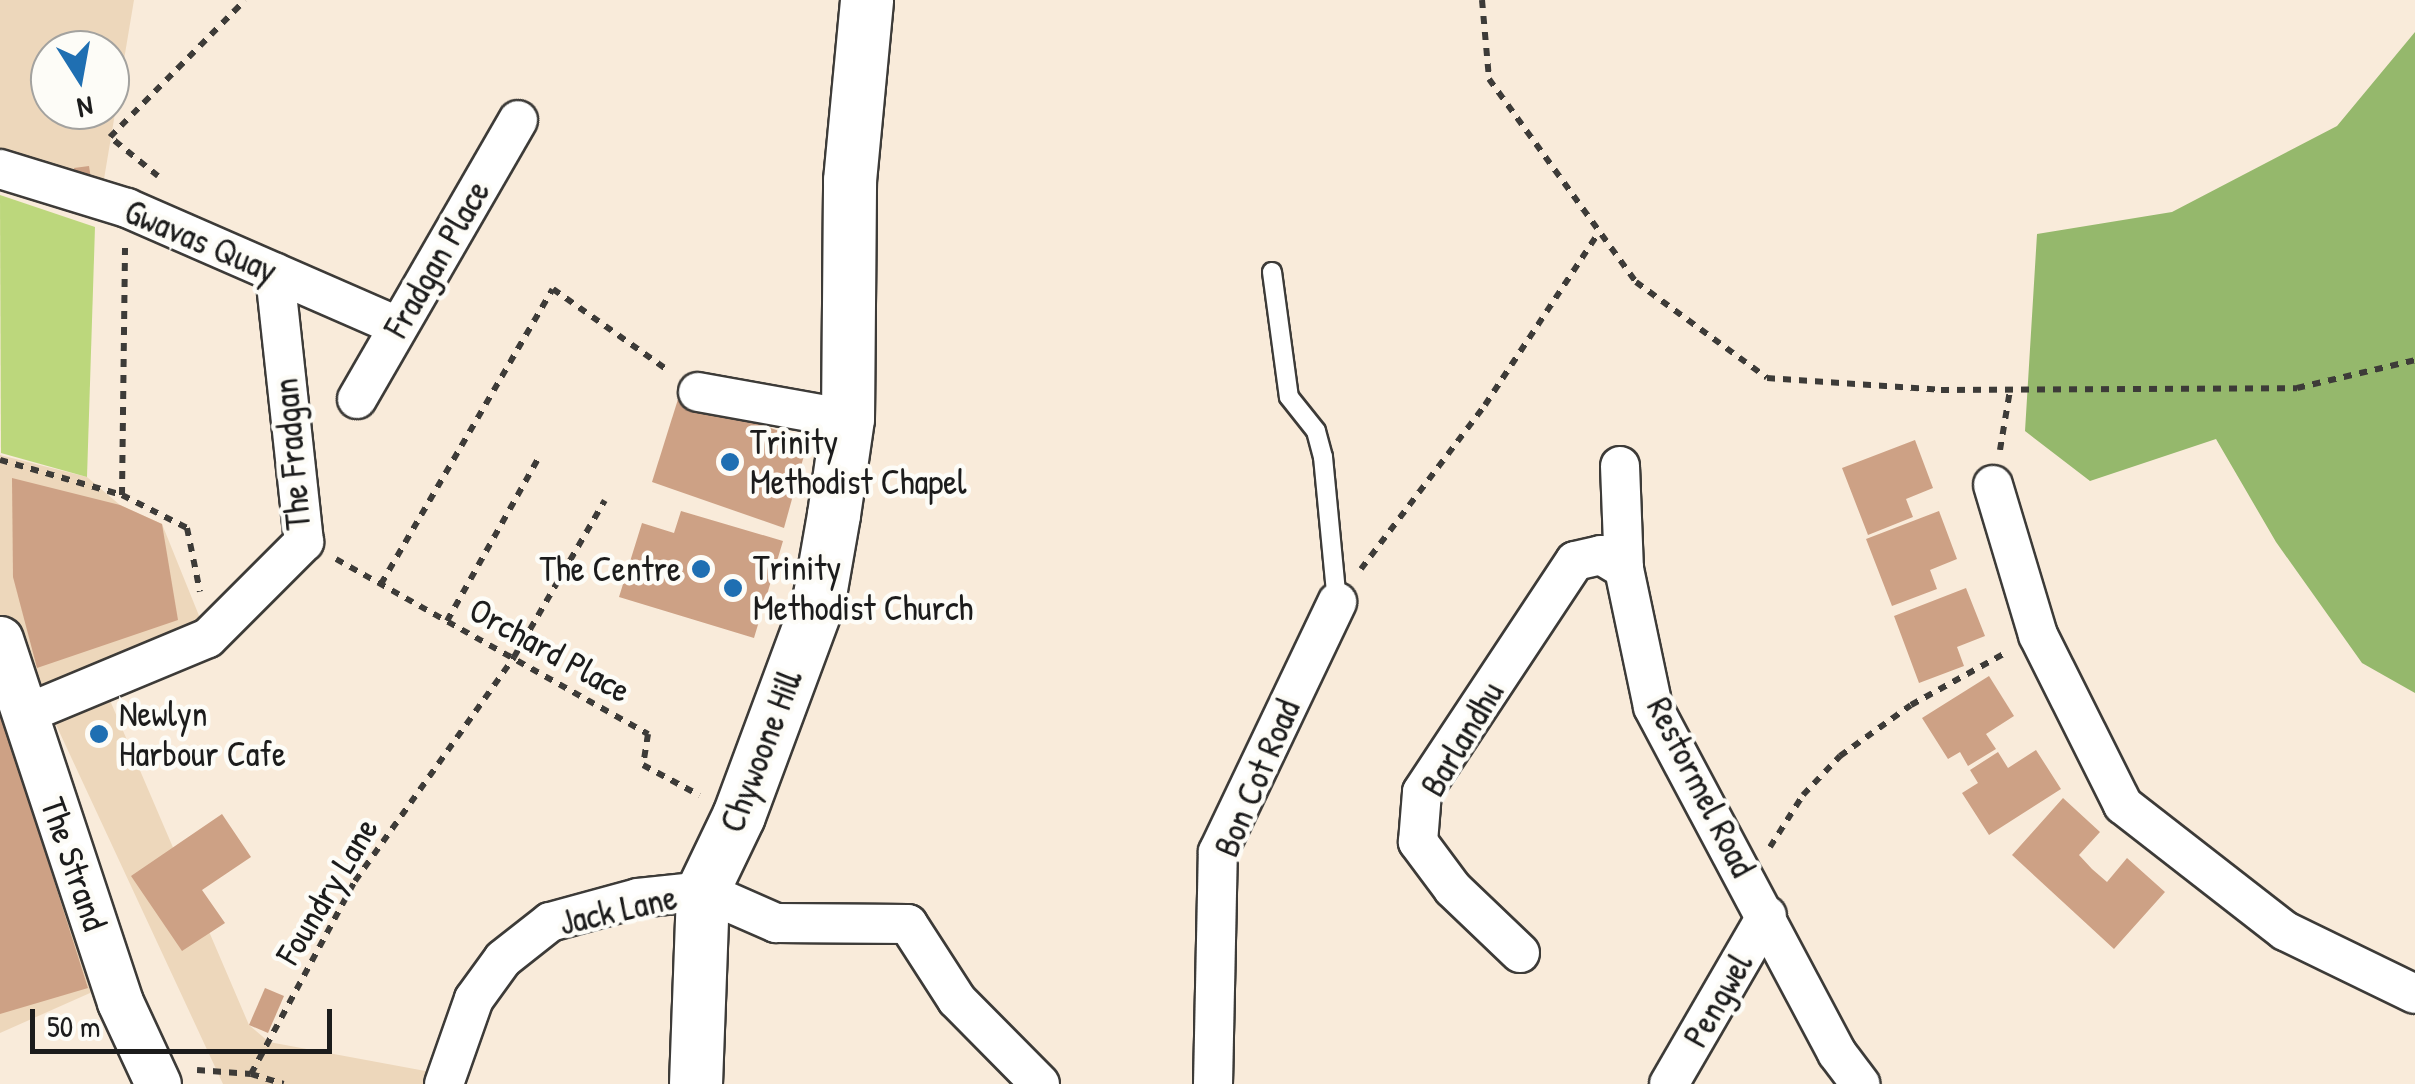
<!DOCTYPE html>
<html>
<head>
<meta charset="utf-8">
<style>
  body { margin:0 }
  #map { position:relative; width:2415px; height:1084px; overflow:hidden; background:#f9ebda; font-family:"Patrick Hand",sans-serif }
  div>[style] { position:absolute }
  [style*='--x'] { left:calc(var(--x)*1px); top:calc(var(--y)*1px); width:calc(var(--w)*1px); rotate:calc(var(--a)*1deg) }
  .built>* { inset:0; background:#edd7bb }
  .green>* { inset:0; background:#bcd77c }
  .forest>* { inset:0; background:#95b86c }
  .building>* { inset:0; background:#cda185 }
  .path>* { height:6px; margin-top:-3px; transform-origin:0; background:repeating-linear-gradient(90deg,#3d3b38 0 8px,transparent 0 16px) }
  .roads { filter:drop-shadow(2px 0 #3d3b38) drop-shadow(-2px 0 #3d3b38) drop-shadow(0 2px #3d3b38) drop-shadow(0 -2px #3d3b38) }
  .service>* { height:18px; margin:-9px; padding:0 9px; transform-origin:9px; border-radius:9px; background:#fff }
  .minor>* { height:38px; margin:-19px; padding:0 19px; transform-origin:19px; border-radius:19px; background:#fff }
  .tertiary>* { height:45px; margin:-22.5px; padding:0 22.5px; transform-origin:22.5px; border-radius:22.5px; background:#fff }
  .secondary>* { height:52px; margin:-26px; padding:0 26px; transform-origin:26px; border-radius:26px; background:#fff }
  .dots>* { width:28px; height:28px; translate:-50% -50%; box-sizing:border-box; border:5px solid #fdfcf7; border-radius:50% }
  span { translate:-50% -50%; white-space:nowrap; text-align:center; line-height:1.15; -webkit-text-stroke:9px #fdfcf7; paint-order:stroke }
  .street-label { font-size:35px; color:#1c1c1c }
  .poi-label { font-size:35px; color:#1c1c1c }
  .left { translate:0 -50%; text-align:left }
  .right { translate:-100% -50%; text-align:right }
  .north { position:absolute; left:30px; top:30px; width:100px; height:100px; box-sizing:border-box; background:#fdfcf7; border:2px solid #a3a29f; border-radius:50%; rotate:169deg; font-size:28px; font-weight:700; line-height:40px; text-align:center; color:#1c1c1c }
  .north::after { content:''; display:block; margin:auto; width:35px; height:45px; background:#1f6fb2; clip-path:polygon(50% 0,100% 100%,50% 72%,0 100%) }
  .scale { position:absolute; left:30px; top:1009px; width:302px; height:45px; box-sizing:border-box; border:5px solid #1c1c1c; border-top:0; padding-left:12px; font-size:30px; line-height:35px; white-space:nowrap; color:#1c1c1c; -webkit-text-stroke:8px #fdfcf7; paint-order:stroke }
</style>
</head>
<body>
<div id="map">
  <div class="built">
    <div style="clip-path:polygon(evenodd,0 0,134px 0,104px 179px,0 159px,0 0,50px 50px,110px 50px,110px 110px,50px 110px,50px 50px)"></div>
    <div style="clip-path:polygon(0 455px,87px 477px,120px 505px,162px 524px,208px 638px,100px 677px,249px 1025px,269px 1042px,447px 1075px,448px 1084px,223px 1084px,45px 701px,99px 989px,0 1033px)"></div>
  </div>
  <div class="green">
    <div style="clip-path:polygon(0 195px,95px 227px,87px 477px,1px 453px)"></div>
  </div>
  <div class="forest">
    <div style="clip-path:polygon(2415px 32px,2415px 693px,2362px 663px,2276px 542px,2216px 439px,2090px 481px,2025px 431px,2037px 234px,2172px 212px,2337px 126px)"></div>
  </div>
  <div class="building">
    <div style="clip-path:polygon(89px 166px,91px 179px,77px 182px,74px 168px)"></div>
    <div style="clip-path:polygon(679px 396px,808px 441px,784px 528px,652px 482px)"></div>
    <div style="clip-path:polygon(1915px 440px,1933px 488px,1906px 499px,1913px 517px,1868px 535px,1842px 468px)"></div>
    <div style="clip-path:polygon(12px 478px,120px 505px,162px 524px,178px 620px,37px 668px,13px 577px)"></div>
    <div style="clip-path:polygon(681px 511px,783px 541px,754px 638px,619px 597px,642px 523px,674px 533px)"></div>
    <div style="clip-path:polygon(1939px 511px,1957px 559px,1930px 570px,1937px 589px,1892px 606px,1866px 539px)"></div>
    <div style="clip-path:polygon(1966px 588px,1985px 636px,1957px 647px,1964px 666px,1919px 683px,1894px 616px)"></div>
    <div style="clip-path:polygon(1989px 676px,2014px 716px,1986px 734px,1996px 749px,1968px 766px,1960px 752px,1948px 759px,1922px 718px)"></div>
    <div style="clip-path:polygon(0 710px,88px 988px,0 1014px)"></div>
    <div style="clip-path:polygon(2036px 750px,2061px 789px,1989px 835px,1962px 793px,1978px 783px,1970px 770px,1998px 752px,2008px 768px)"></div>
    <div style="clip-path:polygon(2063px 798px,2100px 832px,2079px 855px,2092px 869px,2107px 882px,2127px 858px,2165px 892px,2114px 949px,2012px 855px)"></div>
    <div style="clip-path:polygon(222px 814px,251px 857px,202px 890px,225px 923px,182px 951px,131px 876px)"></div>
    <div style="clip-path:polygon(265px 988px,284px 996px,268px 1033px,249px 1025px)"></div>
  </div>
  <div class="path">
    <div style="--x:1482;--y:0;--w:79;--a:84.9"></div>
    <div style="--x:1489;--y:79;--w:251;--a:54.1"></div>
    <div style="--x:1636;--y:282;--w:162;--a:36.2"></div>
    <div style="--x:1767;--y:378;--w:174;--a:3.9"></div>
    <div style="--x:1941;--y:390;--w:356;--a:-0.3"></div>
    <div style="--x:2297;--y:388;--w:121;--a:-13.3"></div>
    <div style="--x:158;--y:176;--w:62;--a:-140.9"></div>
    <div style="--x:110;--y:137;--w:192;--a:-45.4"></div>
    <div style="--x:2000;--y:450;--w:61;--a:-80.5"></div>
    <div style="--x:0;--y:460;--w:127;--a:16"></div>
    <div style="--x:122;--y:495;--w:247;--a:-89.3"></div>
    <div style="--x:122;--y:495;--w:73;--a:26.9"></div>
    <div style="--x:187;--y:528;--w:65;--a:78.5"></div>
    <div style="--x:336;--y:559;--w:358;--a:29.3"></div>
    <div style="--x:648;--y:734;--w:31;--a:99"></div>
    <div style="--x:643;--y:765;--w:64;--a:28.2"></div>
    <div style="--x:1361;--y:569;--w:206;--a:-52.9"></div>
    <div style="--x:1485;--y:405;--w:207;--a:-56.6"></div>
    <div style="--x:381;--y:584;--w:341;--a:-59.8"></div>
    <div style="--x:553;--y:289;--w:142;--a:35.3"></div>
    <div style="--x:447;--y:621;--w:188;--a:-60.7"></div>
    <div style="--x:1770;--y:847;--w:62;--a:-57.6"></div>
    <div style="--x:1803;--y:795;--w:54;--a:-46.5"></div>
    <div style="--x:1840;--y:756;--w:87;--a:-35.7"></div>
    <div style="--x:1911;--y:705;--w:110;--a:-28.9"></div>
    <div style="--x:197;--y:1070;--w:54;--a:4.2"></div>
    <div style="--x:251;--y:1074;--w:219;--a:-61.7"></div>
    <div style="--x:355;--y:881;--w:275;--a:-54.6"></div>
    <div style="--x:514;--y:657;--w:181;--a:-59.9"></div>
    <div style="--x:251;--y:1074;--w:34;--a:17"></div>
  </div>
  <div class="roads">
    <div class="service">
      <div style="--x:1272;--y:272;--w:126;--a:82.3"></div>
      <div style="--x:1289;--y:397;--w:43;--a:51.5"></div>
      <div style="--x:1316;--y:431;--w:27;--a:75"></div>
      <div style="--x:1323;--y:457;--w:146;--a:84.5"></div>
    </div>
    <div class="minor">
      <div style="--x:0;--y:169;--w:133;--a:17.1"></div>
      <div style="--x:127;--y:208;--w:295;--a:23.6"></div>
      <div style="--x:698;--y:392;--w:152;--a:10.2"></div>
      <div style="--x:357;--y:399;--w:322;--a:-60"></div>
      <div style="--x:1620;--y:466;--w:103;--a:87.8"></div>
      <div style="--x:1624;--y:569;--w:141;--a:78.1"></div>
      <div style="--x:1653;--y:707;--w:392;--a:62"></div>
      <div style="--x:1837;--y:1053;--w:39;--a:53"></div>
      <div style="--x:1993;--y:485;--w:157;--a:73.3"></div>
      <div style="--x:2038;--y:635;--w:190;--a:63.4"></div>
      <div style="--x:2123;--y:805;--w:205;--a:37.9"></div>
      <div style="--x:2285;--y:931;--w:144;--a:25.9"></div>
      <div style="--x:23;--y:715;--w:200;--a:-22.6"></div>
      <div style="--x:208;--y:638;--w:136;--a:-45"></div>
      <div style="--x:304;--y:542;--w:271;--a:-96.2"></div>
      <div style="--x:1520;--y:953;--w:93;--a:-136.3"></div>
      <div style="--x:1453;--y:889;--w:59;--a:-126.7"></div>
      <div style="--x:1418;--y:842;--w:50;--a:-85.4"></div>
      <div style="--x:1422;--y:792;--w:277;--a:-56.5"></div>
      <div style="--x:1575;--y:561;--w:27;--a:-13"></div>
      <div style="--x:1601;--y:555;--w:27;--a:31"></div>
      <div style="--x:444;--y:1084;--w:90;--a:-70.6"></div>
      <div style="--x:474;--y:999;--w:49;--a:-54.1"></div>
      <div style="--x:503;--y:959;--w:60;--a:-38.2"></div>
      <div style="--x:550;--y:922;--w:91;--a:-15.3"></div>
      <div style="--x:638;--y:898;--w:65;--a:-6.1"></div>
      <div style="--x:703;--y:891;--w:80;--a:23.7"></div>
      <div style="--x:776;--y:923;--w:132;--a:0.4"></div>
      <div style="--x:908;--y:924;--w:90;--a:57.2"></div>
      <div style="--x:957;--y:1000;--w:118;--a:45.3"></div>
      <div style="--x:1213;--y:1084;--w:232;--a:-88.8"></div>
      <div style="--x:1218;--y:852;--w:277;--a:-64.5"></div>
      <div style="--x:1669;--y:1084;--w:195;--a:-59.9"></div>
    </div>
    <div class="tertiary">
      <div style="--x:0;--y:639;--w:382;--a:71.7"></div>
      <div style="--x:120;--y:1002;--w:90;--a:65.1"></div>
    </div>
    <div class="secondary">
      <div style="--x:696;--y:1084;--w:193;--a:-87.9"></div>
      <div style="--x:703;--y:891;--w:83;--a:-64.4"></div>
      <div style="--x:739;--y:816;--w:229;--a:-69.6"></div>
      <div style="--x:819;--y:601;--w:87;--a:-80.1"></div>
      <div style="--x:834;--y:515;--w:97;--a:-81.7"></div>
      <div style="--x:848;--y:419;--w:238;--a:-89.5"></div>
      <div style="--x:850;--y:181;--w:182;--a:-84.6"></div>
    </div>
  </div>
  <div class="dots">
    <div style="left:730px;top:462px;background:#1f6fb2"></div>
    <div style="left:701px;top:569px;background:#1f6fb2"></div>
    <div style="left:733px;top:588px;background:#1f6fb2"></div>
    <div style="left:99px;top:734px;background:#1f6fb2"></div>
  </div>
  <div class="street-label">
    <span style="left:201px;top:241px;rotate:23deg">Gwavas Quay</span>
    <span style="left:437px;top:259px;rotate:-60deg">Fradgan Place</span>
    <span style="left:292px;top:454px;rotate:-95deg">The Fradgan</span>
    <span style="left:550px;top:650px;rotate:29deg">Orchard Place</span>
    <span style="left:1462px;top:739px;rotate:-59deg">Barlandhu</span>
    <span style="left:761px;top:751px;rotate:-69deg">Chywoone Hill</span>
    <span style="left:1257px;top:778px;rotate:-67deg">Bon Cot Road</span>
    <span style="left:1701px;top:787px;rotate:63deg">Restormel Road</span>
    <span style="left:74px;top:864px;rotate:71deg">The Strand</span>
    <span style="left:327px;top:891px;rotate:-59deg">Foundry Lane</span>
    <span style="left:618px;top:910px;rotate:-13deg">Jack Lane</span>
    <span style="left:1718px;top:1000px;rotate:-60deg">Pengwel</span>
  </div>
  <div class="poi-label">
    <span class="left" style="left:750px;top:462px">Trinity<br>Methodist Chapel</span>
    <span class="left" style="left:753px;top:588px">Trinity<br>Methodist Church</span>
    <span class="right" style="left:681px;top:569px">The Centre</span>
    <span class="left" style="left:119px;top:734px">Newlyn<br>Harbour Cafe</span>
  </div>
  <div class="north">N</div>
  <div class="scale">50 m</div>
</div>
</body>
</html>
